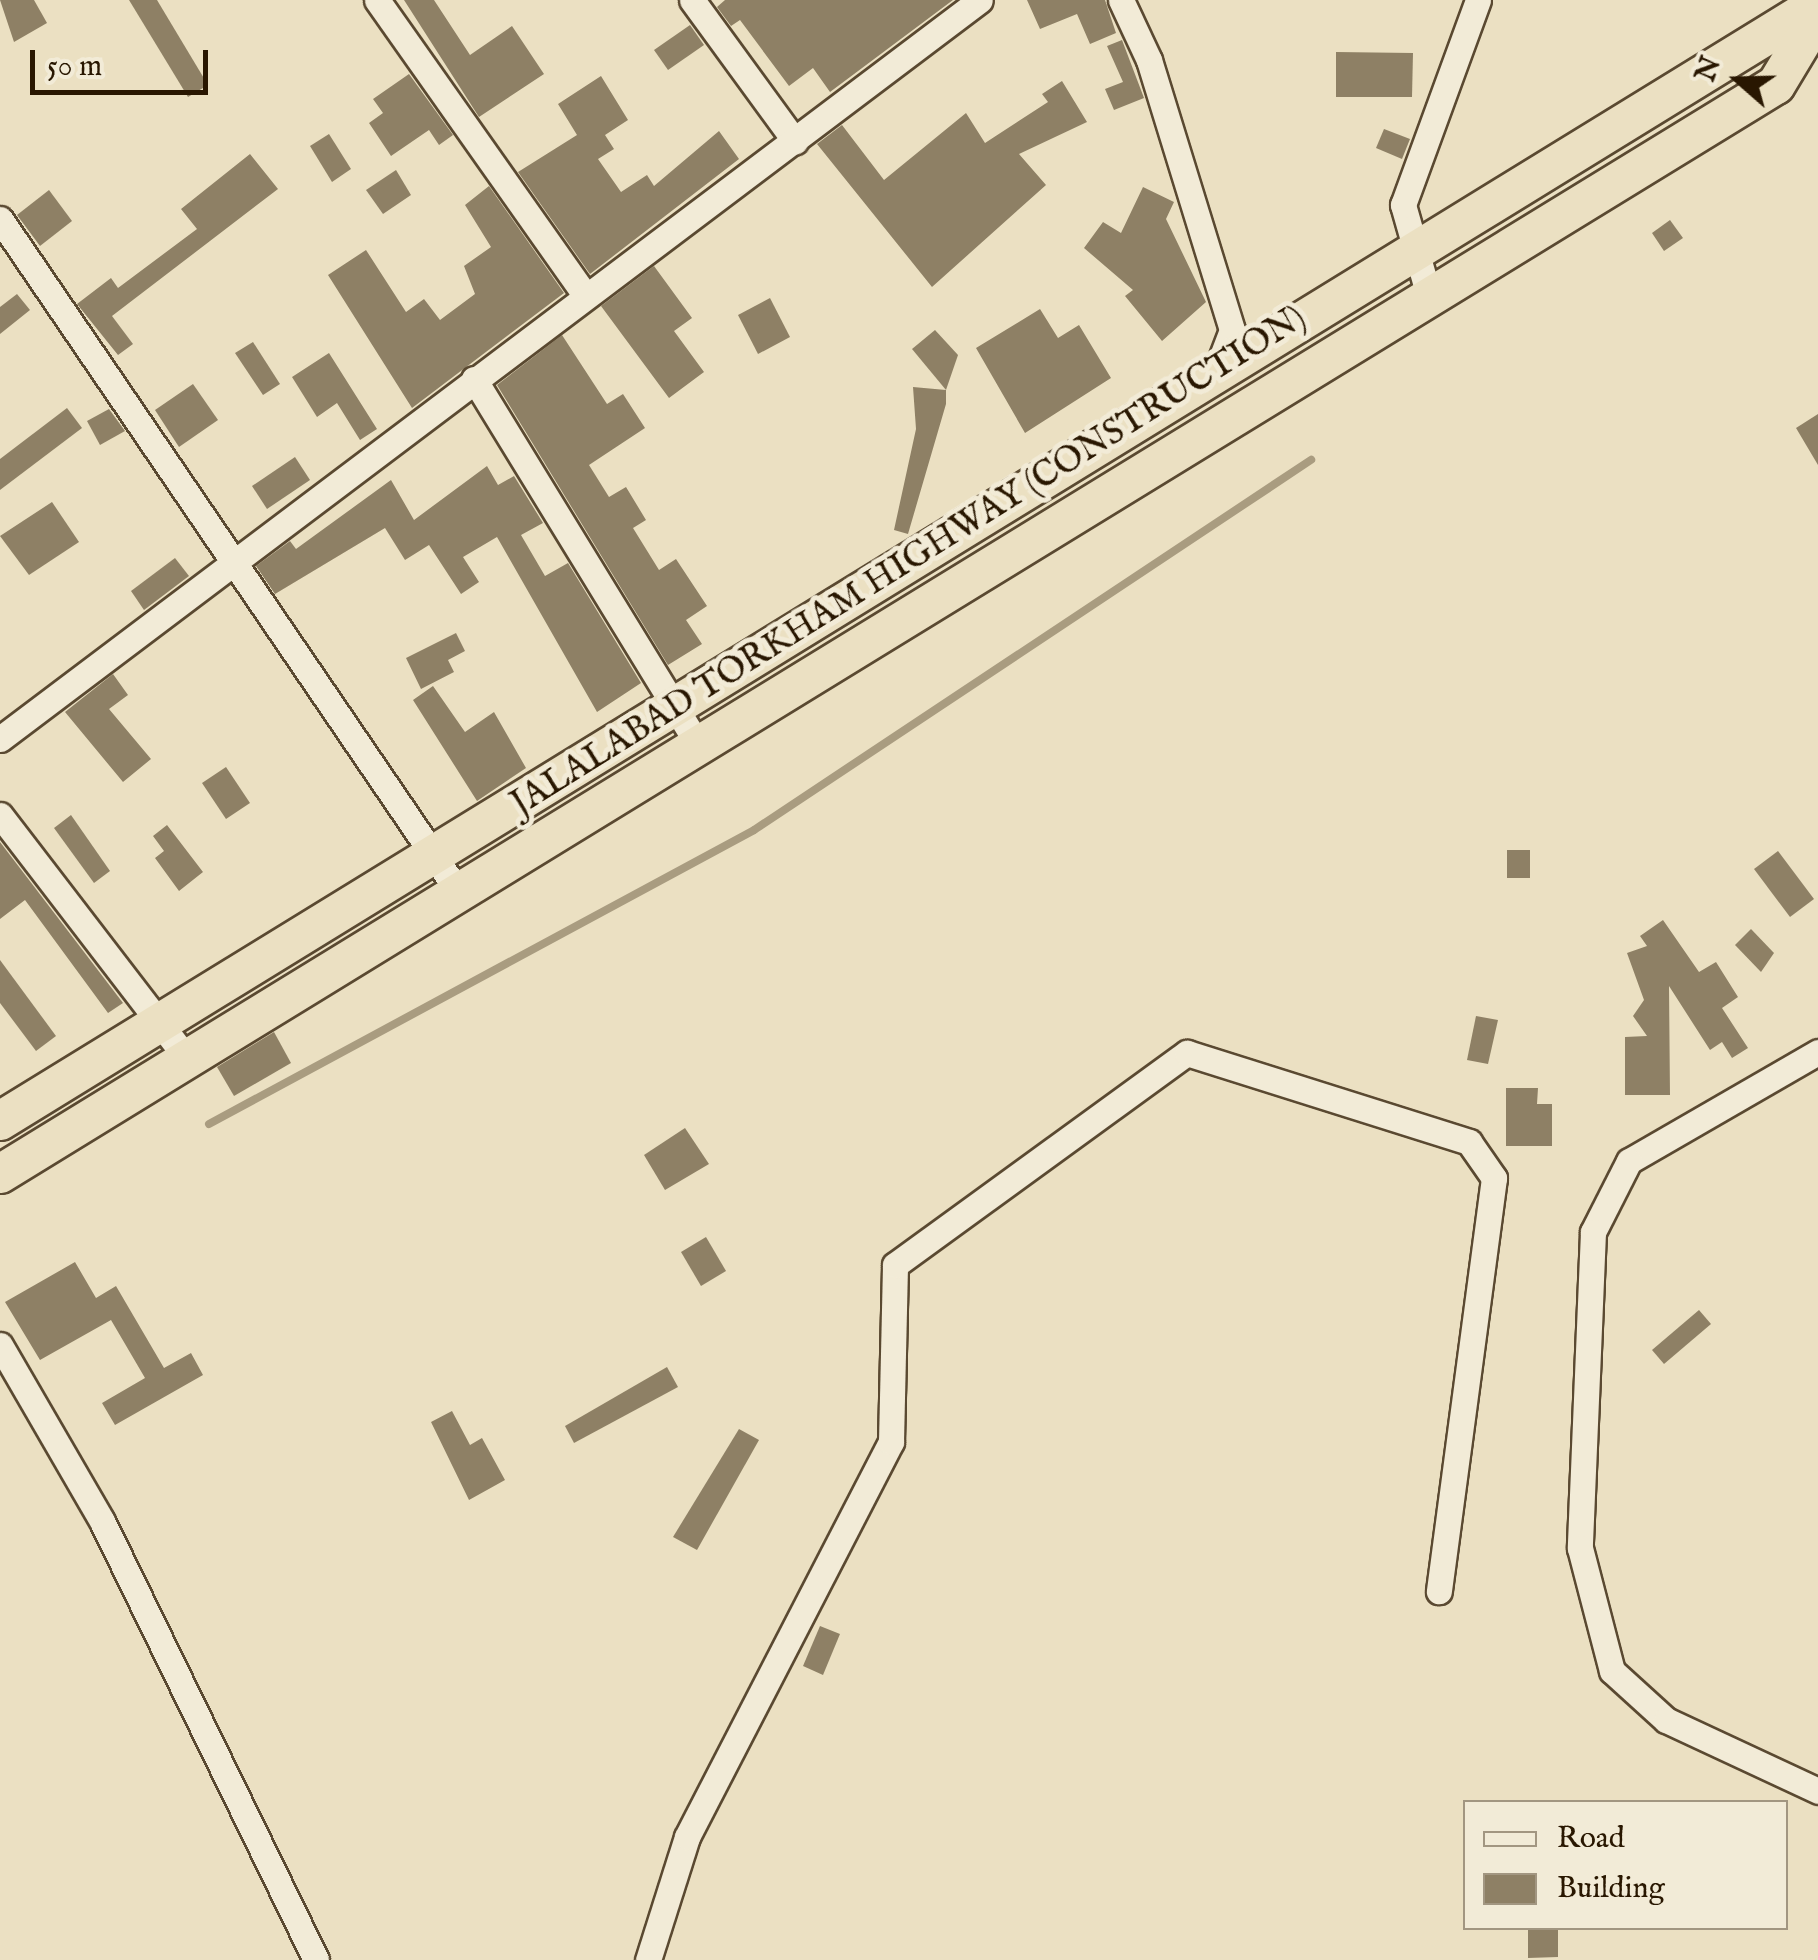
<!DOCTYPE html>
<html>
<head>
<meta charset="utf-8">
<style>
  body { margin:0 }
  #map { position:relative; width:1818px; height:1960px; overflow:hidden; background:#ebe0c2; font-family:"IM FELL English",serif }
  div>[style] { position:absolute }
  [style*='--x'] { left:calc(var(--x)*1px); top:calc(var(--y)*1px); width:calc(var(--w)*1px); rotate:calc(var(--a)*1deg) }
  .stream>* { height:8px; margin:-4px; padding:0 4px; transform-origin:4px; border-radius:4px; background:#a99c80 }
  .building>* { inset:0; background:#8e8065 }
  .roads { filter:drop-shadow(2px 0 #5a4931) drop-shadow(-2px 0 #5a4931) drop-shadow(0 2px #5a4931) drop-shadow(0 -2px #5a4931) }
  .minor>* { height:25px; margin:-12.5px; padding:0 12.5px; transform-origin:12.5px; border-radius:12.5px; background:#f2ebd7 }
  .highway>* { height:38px; margin:-19px; padding:0 19px; transform-origin:19px; border-radius:19px; background:#ebe0c2 }
  span { translate:-50% -50%; white-space:nowrap; text-align:center; line-height:1.15; -webkit-text-stroke:10px #f2ebd7; paint-order:stroke }
  .street-label { font-size:35px; color:#291701 }
  .legend { position:absolute; left:1463px; top:1800px; width:325px; height:130px; box-sizing:border-box; background:#f2ebd7; border:2px solid #a29681; margin:0; padding:12px 18px; list-style:none; font-size:30px; color:#291701 }
  .legend li { display:flex; align-items:center; gap:20px; height:50px }
  .legend b { width:50px; border:2px solid #a29681 }
  .north { position:absolute; left:1688px; top:30px; width:100px; height:100px; -webkit-text-stroke:8px #f2ebd7; paint-order:stroke; rotate:290deg; font-size:28px; font-weight:700; line-height:40px; text-align:center; color:#291701 }
  .north::after { content:''; display:block; margin:auto; width:35px; height:45px; background:#291701; clip-path:polygon(50% 0,100% 100%,50% 72%,0 100%) }
  .scale { position:absolute; left:30px; top:50px; width:178px; height:45px; box-sizing:border-box; border:5px solid #291701; border-top:0; padding-left:12px; font-size:30px; line-height:35px; white-space:nowrap; color:#291701; -webkit-text-stroke:8px #f2ebd7; paint-order:stroke }
</style>
</head>
<body>
<div id="map">
  <div class="stream">
    <div style="--x:209;--y:1124;--w:619;--a:-28.34"></div>
    <div style="--x:754;--y:830;--w:669;--a:-33.6"></div>
  </div>
  <div class="building">
    <div style="clip-path:polygon(0 0,34px 0,47px 23px,14px 42px)"></div>
    <div style="clip-path:polygon(129px 0,157px 0,208px 85px,188px 97px)"></div>
    <div style="clip-path:polygon(404px 0,434px 0,470px 55px,512px 26px,544px 74px,479px 117px)"></div>
    <div style="clip-path:polygon(725px 0,953px 0,830px 92px,813px 68px,789px 86px,740px 20px,731px 26px,717px 7px)"></div>
    <div style="clip-path:polygon(1027px 0,1105px 0,1116px 33px,1090px 44px,1077px 14px,1040px 29px)"></div>
    <div style="clip-path:polygon(690px 25px,704px 45px,668px 70px,654px 50px)"></div>
    <div style="clip-path:polygon(1122px 40px,1144px 98px,1114px 110px,1105px 89px,1123px 82px,1107px 46px)"></div>
    <div style="clip-path:polygon(1336px 52px,1413px 53px,1412px 97px,1336px 97px)"></div>
    <div style="clip-path:polygon(409px 74px,453px 135px,439px 145px,429px 130px,391px 156px,369px 123px,383px 113px,373px 99px)"></div>
    <div style="clip-path:polygon(601px 76px,628px 120px,605px 135px,614px 149px,598px 159px,621px 192px,647px 175px,654px 186px,719px 131px,739px 159px,590px 274px,518px 172px,577px 135px,558px 104px)"></div>
    <div style="clip-path:polygon(1062px 81px,1087px 122px,1019px 154px,1046px 185px,932px 287px,817px 144px,842px 125px,884px 180px,966px 113px,985px 143px,1048px 102px,1042px 94px)"></div>
    <div style="clip-path:polygon(1384px 129px,1410px 139px,1402px 159px,1376px 148px)"></div>
    <div style="clip-path:polygon(329px 134px,351px 169px,332px 182px,310px 146px)"></div>
    <div style="clip-path:polygon(250px 154px,278px 189px,112px 316px,133px 344px,118px 355px,77px 304px,111px 278px,118px 288px,197px 229px,181px 209px)"></div>
    <div style="clip-path:polygon(396px 170px,411px 195px,383px 214px,366px 190px)"></div>
    <div style="clip-path:polygon(489px 186px,564px 293px,412px 408px,328px 275px,366px 250px,406px 312px,424px 299px,440px 320px,475px 294px,464px 266px,491px 247px,465px 205px)"></div>
    <div style="clip-path:polygon(1143px 187px,1174px 202px,1166px 219px,1206px 302px,1162px 341px,1125px 296px,1133px 290px,1084px 248px,1103px 222px,1121px 233px)"></div>
    <div style="clip-path:polygon(49px 190px,72px 221px,40px 246px,17px 215px)"></div>
    <div style="clip-path:polygon(1670px 220px,1683px 238px,1664px 251px,1652px 233px)"></div>
    <div style="clip-path:polygon(654px 266px,692px 318px,674px 331px,704px 372px,669px 398px,601px 306px)"></div>
    <div style="clip-path:polygon(17px 294px,30px 310px,0 334px,0 307px)"></div>
    <div style="clip-path:polygon(770px 298px,790px 337px,758px 354px,738px 315px)"></div>
    <div style="clip-path:polygon(1040px 309px,1058px 338px,1079px 325px,1111px 378px,1025px 433px,976px 348px)"></div>
    <div style="clip-path:polygon(935px 330px,958px 355px,946px 390px,912px 349px)"></div>
    <div style="clip-path:polygon(562px 335px,607px 404px,623px 394px,645px 428px,589px 465px,609px 497px,626px 487px,646px 520px,633px 528px,659px 570px,676px 559px,707px 606px,686px 620px,702px 644px,668px 665px,497px 385px)"></div>
    <div style="clip-path:polygon(253px 342px,280px 384px,263px 395px,235px 353px)"></div>
    <div style="clip-path:polygon(329px 353px,377px 429px,360px 440px,337px 403px,317px 417px,292px 377px)"></div>
    <div style="clip-path:polygon(193px 384px,218px 420px,179px 447px,155px 410px)"></div>
    <div style="clip-path:polygon(913px 387px,946px 390px,946px 404px,908px 534px,894px 530px,916px 429px)"></div>
    <div style="clip-path:polygon(67px 408px,82px 428px,0 490px,0 459px)"></div>
    <div style="clip-path:polygon(109px 409px,125px 431px,100px 445px,87px 421px)"></div>
    <div style="clip-path:polygon(1818px 414px,1818px 465px,1796px 428px)"></div>
    <div style="clip-path:polygon(295px 457px,310px 480px,267px 509px,252px 486px)"></div>
    <div style="clip-path:polygon(487px 466px,498px 485px,514px 476px,543px 523px,521px 535px,545px 576px,568px 563px,641px 683px,597px 712px,497px 537px,463px 557px,479px 582px,461px 594px,429px 545px,405px 560px,385px 528px,275px 594px,256px 566px,290px 541px,296px 549px,391px 480px,414px 520px)"></div>
    <div style="clip-path:polygon(52px 502px,79px 542px,29px 575px,0 536px)"></div>
    <div style="clip-path:polygon(175px 558px,189px 576px,144px 610px,131px 591px)"></div>
    <div style="clip-path:polygon(456px 633px,465px 651px,448px 660px,454px 672px,421px 689px,406px 658px)"></div>
    <div style="clip-path:polygon(113px 674px,128px 695px,109px 709px,151px 759px,123px 782px,65px 712px)"></div>
    <div style="clip-path:polygon(433px 686px,465px 732px,494px 712px,526px 768px,477px 801px,413px 700px)"></div>
    <div style="clip-path:polygon(226px 767px,250px 803px,226px 819px,202px 783px)"></div>
    <div style="clip-path:polygon(71px 815px,110px 871px,94px 883px,54px 828px)"></div>
    <div style="clip-path:polygon(167px 825px,203px 872px,179px 891px,155px 858px,164px 851px,153px 836px)"></div>
    <div style="clip-path:polygon(0 842px,123px 1003px,108px 1013px,25px 900px,0 919px)"></div>
    <div style="clip-path:polygon(1507px 850px,1530px 850px,1530px 878px,1507px 878px)"></div>
    <div style="clip-path:polygon(1778px 851px,1814px 899px,1790px 917px,1754px 869px)"></div>
    <div style="clip-path:polygon(1663px 920px,1699px 972px,1716px 962px,1738px 997px,1722px 1008px,1748px 1048px,1732px 1058px,1722px 1042px,1710px 1050px,1669px 986px,1670px 1095px,1625px 1095px,1625px 1037px,1647px 1036px,1633px 1016px,1644px 1000px,1627px 953px,1647px 946px,1640px 936px)"></div>
    <div style="clip-path:polygon(1751px 929px,1774px 953px,1761px 972px,1735px 945px)"></div>
    <div style="clip-path:polygon(0 960px,56px 1036px,36px 1051px,0 1003px)"></div>
    <div style="clip-path:polygon(1476px 1016px,1498px 1020px,1488px 1064px,1467px 1060px)"></div>
    <div style="clip-path:polygon(274px 1032px,291px 1063px,234px 1096px,217px 1067px)"></div>
    <div style="clip-path:polygon(1506px 1088px,1538px 1088px,1537px 1104px,1552px 1104px,1552px 1146px,1506px 1146px)"></div>
    <div style="clip-path:polygon(685px 1128px,709px 1164px,665px 1190px,644px 1155px)"></div>
    <div style="clip-path:polygon(706px 1237px,726px 1271px,701px 1286px,681px 1252px)"></div>
    <div style="clip-path:polygon(75px 1262px,96px 1298px,116px 1286px,164px 1368px,191px 1353px,203px 1375px,115px 1425px,102px 1403px,145px 1378px,111px 1320px,40px 1360px,5px 1302px)"></div>
    <div style="clip-path:polygon(1699px 1310px,1711px 1324px,1664px 1364px,1652px 1350px)"></div>
    <div style="clip-path:polygon(667px 1367px,678px 1387px,574px 1443px,565px 1426px)"></div>
    <div style="clip-path:polygon(452px 1411px,470px 1445px,482px 1438px,505px 1480px,469px 1500px,431px 1422px)"></div>
    <div style="clip-path:polygon(739px 1429px,759px 1440px,697px 1550px,673px 1537px)"></div>
    <div style="clip-path:polygon(820px 1626px,840px 1634px,823px 1675px,803px 1666px)"></div>
    <div style="clip-path:polygon(1528px 1928px,1558px 1928px,1558px 1957px,1528px 1958px)"></div>
  </div>
  <div class="roads">
    <div class="minor">
      <div style="--x:377;--y:0;--w:361;--a:54.8"></div>
      <div style="--x:692;--y:0;--w:175;--a:53.9"></div>
      <div style="--x:1121;--y:0;--w:66;--a:65"></div>
      <div style="--x:1149;--y:60;--w:282;--a:72.9"></div>
      <div style="--x:1232;--y:330;--w:45;--a:110.9"></div>
      <div style="--x:0;--y:219;--w:817;--a:55.73"></div>
      <div style="--x:1429;--y:296;--w:95;--a:-105.9"></div>
      <div style="--x:1403;--y:205;--w:218;--a:-69.9"></div>
      <div style="--x:474;--y:379;--w:430;--a:58.5"></div>
      <div style="--x:0;--y:739;--w:1227;--a:-37.02"></div>
      <div style="--x:0;--y:815;--w:307;--a:52.5"></div>
      <div style="--x:1818;--y:1052;--w:218;--a:150"></div>
      <div style="--x:1629;--y:1161;--w:80;--a:116.9"></div>
      <div style="--x:1593;--y:1232;--w:316;--a:92.4"></div>
      <div style="--x:1580;--y:1548;--w:127;--a:75.4"></div>
      <div style="--x:1612;--y:1671;--w:73;--a:42.2"></div>
      <div style="--x:1666;--y:1720;--w:168;--a:25"></div>
      <div style="--x:0;--y:1345;--w:203;--a:59.9"></div>
      <div style="--x:102;--y:1521;--w:488;--a:64"></div>
      <div style="--x:648;--y:1960;--w:129;--a:-72.4"></div>
      <div style="--x:687;--y:1837;--w:445;--a:-62.7"></div>
      <div style="--x:891;--y:1442;--w:177;--a:-88.7"></div>
      <div style="--x:895;--y:1265;--w:361;--a:-36"></div>
      <div style="--x:1187;--y:1053;--w:296;--a:17.5"></div>
      <div style="--x:1469;--y:1142;--w:44;--a:55.2"></div>
      <div style="--x:1494;--y:1178;--w:417;--a:97.6"></div>
    </div>
    <div class="highway">
      <div style="--x:0;--y:1121;--w:2134;--a:-31.57"></div>
      <div style="--x:0;--y:1174;--w:2083;--a:-31.52"></div>
      <div style="--x:1776;--y:85;--w:82;--a:-59"></div>
    </div>
  </div>
  <div class="street-label">
    <span style="left:909px;top:562px;rotate:-32deg">JALALABAD TORKHAM HIGHWAY (CONSTRUCTION)</span>
  </div>
  <ul class="legend">
  <li><b style="height:12px;background:#f2ebd7"></b>Road</li>
  <li><b style="height:28px;background:#8e8065"></b>Building</li>
  </ul>
  <div class="north">N</div>
  <div class="scale">50 m</div>
</div>
</body>
</html>
